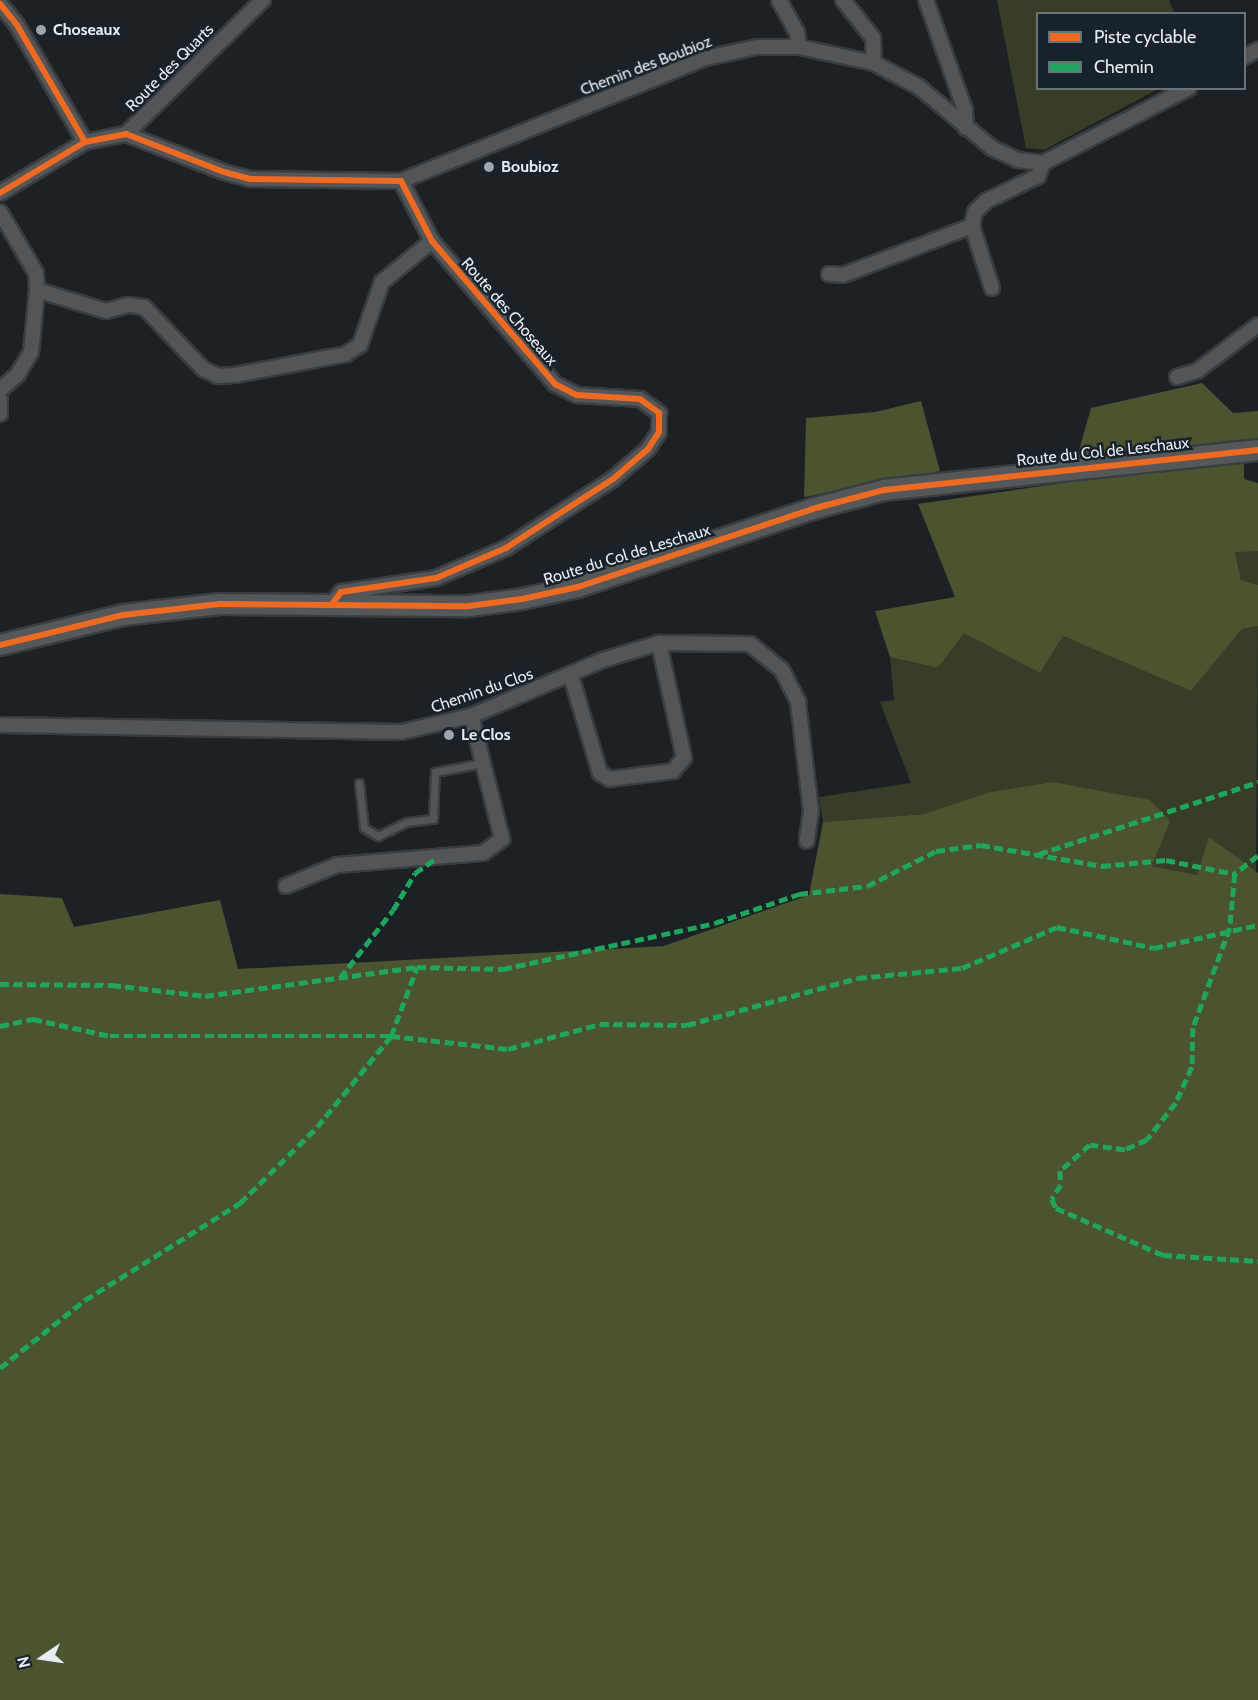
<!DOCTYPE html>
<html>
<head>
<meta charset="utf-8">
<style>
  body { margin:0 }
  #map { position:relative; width:1258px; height:1700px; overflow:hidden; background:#1c2126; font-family:Cabin,sans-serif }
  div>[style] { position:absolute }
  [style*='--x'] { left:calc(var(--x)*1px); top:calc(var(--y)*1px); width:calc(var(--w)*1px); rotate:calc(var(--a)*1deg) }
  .green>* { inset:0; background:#383d28 }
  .forest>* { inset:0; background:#4b532f }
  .roads { filter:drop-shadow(2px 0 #393d42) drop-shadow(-2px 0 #393d42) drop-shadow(0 2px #393d42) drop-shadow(0 -2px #393d42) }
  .lane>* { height:7px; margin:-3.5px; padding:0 3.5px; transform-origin:3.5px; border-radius:3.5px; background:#535557 }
  .street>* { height:14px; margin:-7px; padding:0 7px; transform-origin:7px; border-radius:7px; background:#535557 }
  .secondary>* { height:20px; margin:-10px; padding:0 10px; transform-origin:10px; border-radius:10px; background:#555759 }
  .quiet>* { height:4.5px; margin-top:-2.25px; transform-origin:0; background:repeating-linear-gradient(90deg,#20a55d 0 9px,transparent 0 13.5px) }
  .cycleway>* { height:6px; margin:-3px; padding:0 3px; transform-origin:3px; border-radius:3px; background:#ed6a23 }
  .dots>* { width:16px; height:16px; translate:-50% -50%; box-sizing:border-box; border:3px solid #18222a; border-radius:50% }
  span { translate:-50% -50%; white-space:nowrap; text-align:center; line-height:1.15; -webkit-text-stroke:5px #18222a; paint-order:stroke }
  .poi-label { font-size:16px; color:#e5ecf2; font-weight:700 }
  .left { translate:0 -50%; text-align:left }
  .street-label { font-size:16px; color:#e5ecf2 }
  .legend { position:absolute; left:1036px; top:12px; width:210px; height:78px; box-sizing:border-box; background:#18222a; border:2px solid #6a737a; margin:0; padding:8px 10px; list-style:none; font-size:18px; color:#e5ecf2 }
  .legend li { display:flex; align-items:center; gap:12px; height:30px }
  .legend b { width:30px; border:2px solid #6a737a }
  .north { position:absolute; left:12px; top:1628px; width:60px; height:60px; -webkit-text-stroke:4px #18222a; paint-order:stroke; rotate:257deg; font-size:16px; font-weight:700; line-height:24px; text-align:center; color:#e5ecf2 }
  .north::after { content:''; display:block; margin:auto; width:21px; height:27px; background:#e5ecf2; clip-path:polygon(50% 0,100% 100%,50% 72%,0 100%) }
</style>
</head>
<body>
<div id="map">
  <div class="green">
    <div style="clip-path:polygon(997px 0,1169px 0,1174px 13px,1038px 14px,1038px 88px,1158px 89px,1044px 150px,1026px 148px)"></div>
    <div style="clip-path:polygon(1235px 551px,1258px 551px,1258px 585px,1241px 580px)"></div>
    <div style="clip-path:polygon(1258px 626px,1256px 874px,1210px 838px,1197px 875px,1151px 866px,1169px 821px,1052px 782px,990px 792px,924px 814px,823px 822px,819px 797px,911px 783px,880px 702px,894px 700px,890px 657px,938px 668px,964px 632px,1040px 673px,1063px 636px,1191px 691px,1242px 629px)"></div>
  </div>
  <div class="forest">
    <div style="clip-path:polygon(1202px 383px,1233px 413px,1258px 411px,1258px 439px,1244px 440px,1244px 479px,1258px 483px,1258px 551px,1235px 552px,1241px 580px,1258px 585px,1258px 626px,1242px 629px,1191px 691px,1063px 636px,1040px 673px,964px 633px,938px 668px,890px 657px,875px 611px,955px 597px,918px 504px,1070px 482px,1091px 408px)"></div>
    <div style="clip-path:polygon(921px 401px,940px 471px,804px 497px,806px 418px,875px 412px)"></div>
    <div style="clip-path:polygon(1052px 782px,1150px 800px,1170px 821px,1152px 866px,1197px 875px,1209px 837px,1258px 873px,1258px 1700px,0 1700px,0 894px,62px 898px,74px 927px,220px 900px,238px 969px,664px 946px,809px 895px,823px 822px,924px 814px,990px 792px)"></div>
  </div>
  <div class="roads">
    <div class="lane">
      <div style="--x:359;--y:783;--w:45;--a:83.7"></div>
      <div style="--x:364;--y:828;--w:16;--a:30"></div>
      <div style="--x:378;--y:836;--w:32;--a:-26"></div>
      <div style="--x:407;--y:822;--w:26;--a:-7"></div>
      <div style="--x:433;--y:819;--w:47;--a:-87.6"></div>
      <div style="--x:435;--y:772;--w:49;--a:-10.6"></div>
    </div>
    <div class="street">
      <div style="--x:779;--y:0;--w:38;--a:61"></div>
      <div style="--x:797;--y:33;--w:14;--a:82"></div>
      <div style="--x:843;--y:0;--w:48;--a:51.7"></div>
      <div style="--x:873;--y:38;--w:25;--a:88"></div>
      <div style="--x:926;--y:0;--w:117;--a:70.5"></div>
      <div style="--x:965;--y:110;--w:18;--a:87"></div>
      <div style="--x:0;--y:4;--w:27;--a:51"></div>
      <div style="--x:17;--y:25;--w:135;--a:59.8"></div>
      <div style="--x:1244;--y:57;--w:16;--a:-27"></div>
      <div style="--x:126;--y:134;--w:192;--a:-44.4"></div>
      <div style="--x:401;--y:181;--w:329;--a:-22"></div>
      <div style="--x:706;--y:58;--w:52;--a:-12.2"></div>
      <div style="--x:757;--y:47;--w:42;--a:0"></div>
      <div style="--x:799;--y:47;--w:77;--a:12"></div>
      <div style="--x:874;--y:63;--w:51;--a:28.1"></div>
      <div style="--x:919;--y:87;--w:95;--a:39.9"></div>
      <div style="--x:992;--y:148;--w:29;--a:25"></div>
      <div style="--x:1018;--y:160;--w:25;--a:7"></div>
      <div style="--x:1043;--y:163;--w:164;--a:-27.2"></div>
      <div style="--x:0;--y:193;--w:99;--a:-31"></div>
      <div style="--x:85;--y:142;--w:42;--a:-11"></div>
      <div style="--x:126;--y:134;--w:105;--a:21.2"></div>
      <div style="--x:224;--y:172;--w:28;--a:15"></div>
      <div style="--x:251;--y:179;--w:150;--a:0.8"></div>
      <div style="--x:401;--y:181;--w:68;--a:62.7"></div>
      <div style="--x:432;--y:241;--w:189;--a:49.3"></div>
      <div style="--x:555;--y:384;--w:25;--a:27"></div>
      <div style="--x:577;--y:395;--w:63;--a:3.6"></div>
      <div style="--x:640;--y:399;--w:24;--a:36"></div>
      <div style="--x:659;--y:413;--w:19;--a:90"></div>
      <div style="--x:659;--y:432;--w:20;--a:123"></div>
      <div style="--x:648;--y:449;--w:46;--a:139.4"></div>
      <div style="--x:613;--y:479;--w:127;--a:147.2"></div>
      <div style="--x:506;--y:548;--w:76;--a:156.8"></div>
      <div style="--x:436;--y:578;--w:96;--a:171.6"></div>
      <div style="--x:341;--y:592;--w:14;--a:126"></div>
      <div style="--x:0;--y:212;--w:71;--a:59.5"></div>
      <div style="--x:36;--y:273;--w:17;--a:87"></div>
      <div style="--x:37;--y:290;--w:62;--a:95.5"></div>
      <div style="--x:31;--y:352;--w:26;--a:121"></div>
      <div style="--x:18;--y:374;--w:24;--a:138"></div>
      <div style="--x:829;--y:274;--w:14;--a:4"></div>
      <div style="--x:843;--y:275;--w:138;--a:-20.8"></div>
      <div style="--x:992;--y:288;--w:65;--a:-107.9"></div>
      <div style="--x:972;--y:226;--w:14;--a:-78"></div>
      <div style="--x:975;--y:212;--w:16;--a:-45"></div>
      <div style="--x:986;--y:201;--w:58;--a:-25.7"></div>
      <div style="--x:1038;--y:176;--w:14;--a:-69"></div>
      <div style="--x:37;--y:290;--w:72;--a:16.9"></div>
      <div style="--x:106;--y:311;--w:24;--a:-15"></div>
      <div style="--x:129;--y:305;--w:15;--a:8"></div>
      <div style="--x:144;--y:307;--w:86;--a:46.4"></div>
      <div style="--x:203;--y:369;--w:17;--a:25"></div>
      <div style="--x:218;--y:376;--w:17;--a:-3"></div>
      <div style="--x:235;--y:375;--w:113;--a:-10.7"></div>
      <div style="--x:346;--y:354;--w:17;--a:-33"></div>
      <div style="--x:360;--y:345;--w:67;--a:-70.8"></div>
      <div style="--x:382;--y:282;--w:65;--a:-39.4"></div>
      <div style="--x:1177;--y:377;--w:21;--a:-17"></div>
      <div style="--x:1197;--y:371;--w:76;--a:-37"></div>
      <div style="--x:0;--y:399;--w:15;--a:90"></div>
      <div style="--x:571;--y:676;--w:101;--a:73.4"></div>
      <div style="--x:600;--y:773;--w:12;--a:31"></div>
      <div style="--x:610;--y:779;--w:64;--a:-7.2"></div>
      <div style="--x:673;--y:771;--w:17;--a:-50"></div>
      <div style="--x:684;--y:758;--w:118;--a:-102.3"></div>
      <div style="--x:0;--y:725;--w:401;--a:1"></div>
      <div style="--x:401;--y:732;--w:72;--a:-12.9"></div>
      <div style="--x:471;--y:716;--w:143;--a:-23"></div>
      <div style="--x:603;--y:660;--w:59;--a:-16.9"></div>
      <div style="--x:659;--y:643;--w:91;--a:0.6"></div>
      <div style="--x:750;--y:644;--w:41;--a:39.1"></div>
      <div style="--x:782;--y:670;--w:36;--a:63"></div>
      <div style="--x:798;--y:702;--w:110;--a:83.2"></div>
      <div style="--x:811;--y:811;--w:30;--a:98"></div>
      <div style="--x:286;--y:886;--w:55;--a:-22.4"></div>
      <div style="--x:337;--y:865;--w:146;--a:-4.7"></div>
      <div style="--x:483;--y:853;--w:24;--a:-36"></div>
      <div style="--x:502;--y:839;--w:127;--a:-104.1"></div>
    </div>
    <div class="secondary">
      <div style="--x:0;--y:645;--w:127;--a:-13.7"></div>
      <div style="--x:123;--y:615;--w:97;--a:-6.5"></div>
      <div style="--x:219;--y:604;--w:250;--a:0.5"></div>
      <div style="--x:469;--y:606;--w:53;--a:-7.5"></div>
      <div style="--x:522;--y:599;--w:57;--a:-12.1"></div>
      <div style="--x:578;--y:587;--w:247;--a:-18.4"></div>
      <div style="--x:812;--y:509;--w:74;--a:-14.8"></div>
      <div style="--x:884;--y:490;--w:376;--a:-6.1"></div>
    </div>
  </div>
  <div class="quiet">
    <div style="--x:1039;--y:854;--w:231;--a:-18.2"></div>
    <div style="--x:1258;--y:856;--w:29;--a:142"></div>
    <div style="--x:1235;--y:874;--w:54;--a:95.3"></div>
    <div style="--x:1230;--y:928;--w:107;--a:110.3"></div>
    <div style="--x:1193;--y:1028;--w:39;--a:91"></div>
    <div style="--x:1192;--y:1067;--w:39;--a:114"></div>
    <div style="--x:1176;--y:1103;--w:47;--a:128.1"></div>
    <div style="--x:1147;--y:1140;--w:24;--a:156"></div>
    <div style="--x:1125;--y:1150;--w:35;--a:-172"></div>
    <div style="--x:1090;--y:1145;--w:40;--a:139"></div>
    <div style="--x:1060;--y:1171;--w:14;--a:86"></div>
    <div style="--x:1061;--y:1185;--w:17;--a:123"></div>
    <div style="--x:1052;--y:1199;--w:10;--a:66"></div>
    <div style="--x:1056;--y:1208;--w:117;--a:23.7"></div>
    <div style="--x:1163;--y:1255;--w:95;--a:3.6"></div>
    <div style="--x:340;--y:978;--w:86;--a:-52.1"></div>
    <div style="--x:393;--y:910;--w:43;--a:-59.3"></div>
    <div style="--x:415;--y:873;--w:24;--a:-35"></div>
    <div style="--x:0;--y:984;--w:112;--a:0.5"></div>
    <div style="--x:112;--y:985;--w:94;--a:6.7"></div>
    <div style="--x:205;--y:996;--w:214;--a:-7.8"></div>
    <div style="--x:417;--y:967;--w:86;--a:1.3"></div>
    <div style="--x:503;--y:969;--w:217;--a:-12.2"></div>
    <div style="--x:715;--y:923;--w:89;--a:-19"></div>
    <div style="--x:799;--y:894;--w:68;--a:-6.7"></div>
    <div style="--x:867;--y:886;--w:77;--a:-26.9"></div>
    <div style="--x:936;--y:851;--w:45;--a:-7.6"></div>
    <div style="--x:981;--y:845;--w:123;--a:9.8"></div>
    <div style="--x:1102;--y:866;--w:64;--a:-5.4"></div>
    <div style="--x:1166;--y:860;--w:70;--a:11.5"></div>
    <div style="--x:0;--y:1026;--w:34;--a:-12"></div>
    <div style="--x:33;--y:1019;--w:79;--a:12.4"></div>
    <div style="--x:110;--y:1036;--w:281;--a:0"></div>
    <div style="--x:391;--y:1036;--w:118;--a:6.3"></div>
    <div style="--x:508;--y:1049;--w:95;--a:-15.2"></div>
    <div style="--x:600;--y:1024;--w:87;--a:0.7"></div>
    <div style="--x:687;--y:1025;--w:177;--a:-15.4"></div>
    <div style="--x:858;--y:978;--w:104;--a:-5.5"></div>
    <div style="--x:962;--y:968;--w:103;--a:-23.3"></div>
    <div style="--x:1057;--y:927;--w:99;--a:12.2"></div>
    <div style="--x:1154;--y:948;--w:107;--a:-12.5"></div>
    <div style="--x:0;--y:1368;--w:109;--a:-38.7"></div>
    <div style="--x:85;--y:1300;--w:183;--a:-32"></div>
    <div style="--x:240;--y:1203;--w:108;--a:-44.6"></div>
    <div style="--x:317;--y:1127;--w:117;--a:-50.9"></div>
    <div style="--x:391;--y:1036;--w:74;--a:-69.4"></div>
  </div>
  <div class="cycleway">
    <div style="--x:0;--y:4;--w:27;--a:51"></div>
    <div style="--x:17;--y:25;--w:135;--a:59.8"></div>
    <div style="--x:0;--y:193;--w:99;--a:-31"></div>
    <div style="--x:85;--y:142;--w:42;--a:-11"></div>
    <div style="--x:126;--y:134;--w:105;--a:21.2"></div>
    <div style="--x:224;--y:172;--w:28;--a:15"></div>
    <div style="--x:251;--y:179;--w:150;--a:0.8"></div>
    <div style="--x:401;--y:181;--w:68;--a:62.7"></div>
    <div style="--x:432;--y:241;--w:189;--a:49.3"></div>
    <div style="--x:555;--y:384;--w:25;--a:27"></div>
    <div style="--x:577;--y:395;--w:63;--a:3.6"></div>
    <div style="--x:640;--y:399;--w:24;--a:36"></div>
    <div style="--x:659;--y:413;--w:19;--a:90"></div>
    <div style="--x:659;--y:432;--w:20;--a:123"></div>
    <div style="--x:648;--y:449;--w:46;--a:139.4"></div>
    <div style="--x:613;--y:479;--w:127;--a:147.2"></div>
    <div style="--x:506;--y:548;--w:76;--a:156.8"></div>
    <div style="--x:436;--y:578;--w:96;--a:171.6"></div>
    <div style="--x:341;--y:592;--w:14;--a:126"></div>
    <div style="--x:0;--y:645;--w:127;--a:-13.7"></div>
    <div style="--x:123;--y:615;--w:97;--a:-6.5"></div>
    <div style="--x:219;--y:604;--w:250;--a:0.5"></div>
    <div style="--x:469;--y:606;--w:53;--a:-7.5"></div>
    <div style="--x:522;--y:599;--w:57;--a:-12.1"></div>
    <div style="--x:578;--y:587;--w:247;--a:-18.4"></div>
    <div style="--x:812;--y:509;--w:74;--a:-14.8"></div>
    <div style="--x:884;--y:490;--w:376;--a:-6.1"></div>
  </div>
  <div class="dots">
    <div style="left:41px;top:30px;background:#9fa5ab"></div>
    <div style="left:489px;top:167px;background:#9fa5ab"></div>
    <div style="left:449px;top:735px;background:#9fa5ab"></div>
  </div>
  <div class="poi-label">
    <span class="left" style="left:53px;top:30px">Choseaux</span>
    <span class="left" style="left:501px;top:167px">Boubioz</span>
    <span class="left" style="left:461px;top:735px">Le Clos</span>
  </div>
  <div class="street-label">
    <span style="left:646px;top:66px;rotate:-21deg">Chemin des Boubioz</span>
    <span style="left:170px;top:68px;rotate:-45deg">Route des Quarts</span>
    <span style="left:509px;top:312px;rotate:49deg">Route des Choseaux</span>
    <span style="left:1103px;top:452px;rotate:-6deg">Route du Col de Leschaux</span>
    <span style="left:627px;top:555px;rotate:-17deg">Route du Col de Leschaux</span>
    <span style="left:482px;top:691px;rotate:-19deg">Chemin du Clos</span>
  </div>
  <ul class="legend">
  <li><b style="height:8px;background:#ed6a23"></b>Piste cyclable</li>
  <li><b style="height:8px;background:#20a55d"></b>Chemin</li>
  </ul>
  <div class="north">N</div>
</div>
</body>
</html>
